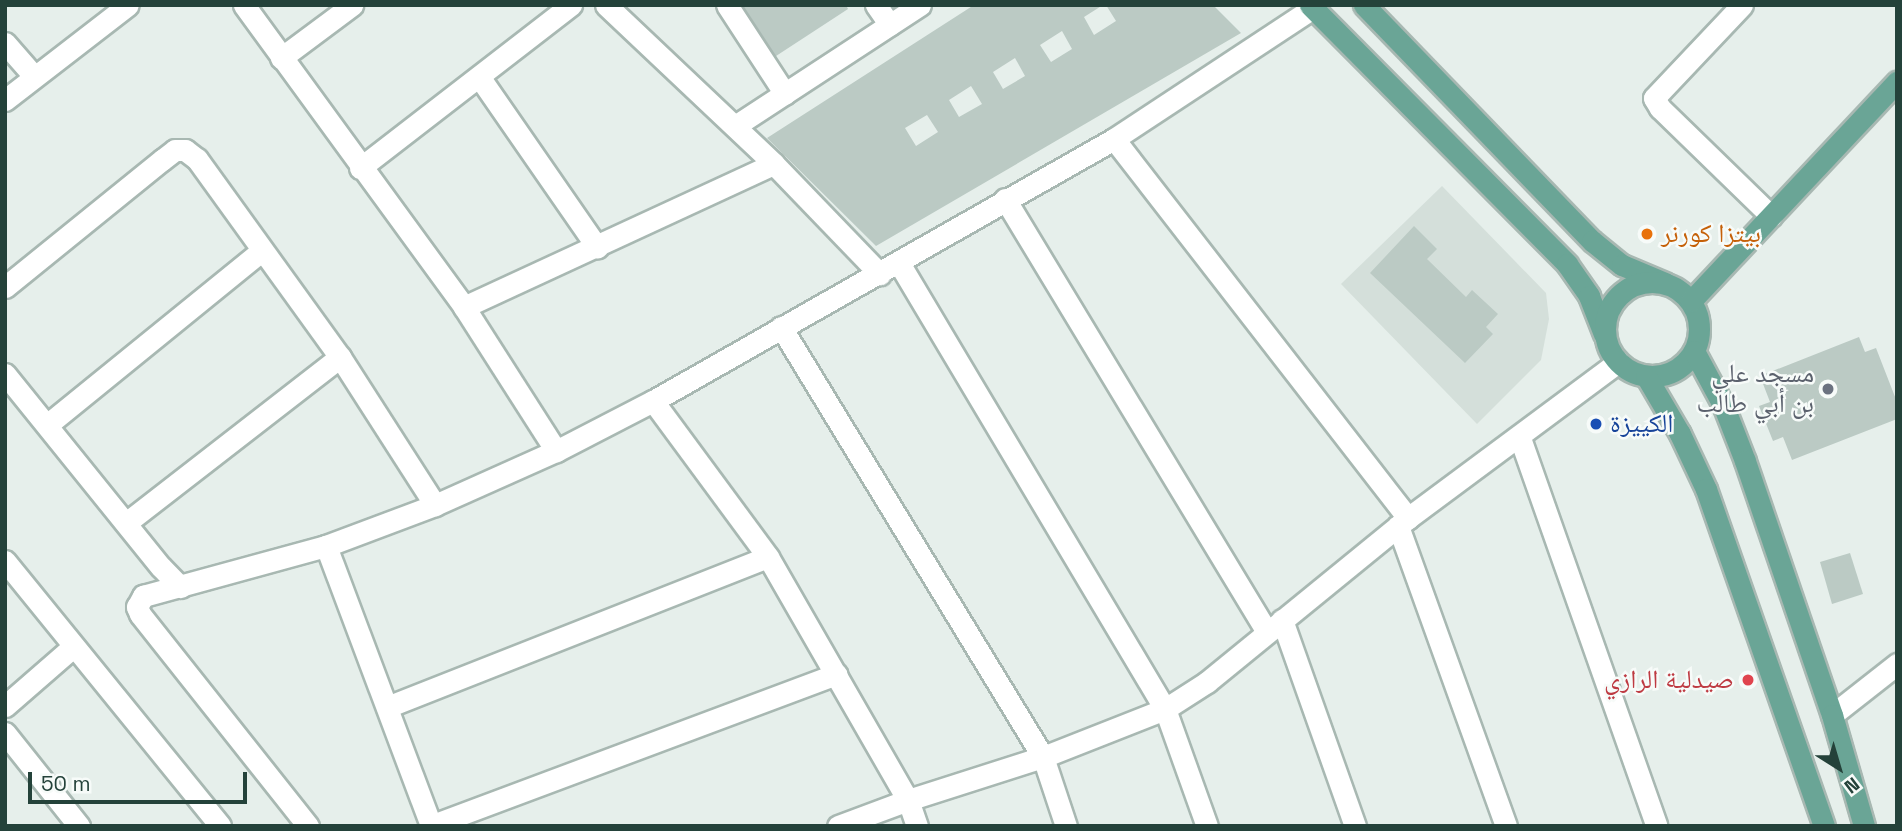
<!DOCTYPE html>
<html>
<head>
<meta charset="utf-8">
<style>
  body { margin:0 }
  #map { position:relative; width:1902px; height:831px; overflow:hidden; background:#e6efeb; font-family:"Space Grotesk","Noto Naskh Arabic",sans-serif }
  div>[style] { position:absolute }
  [style*='--x'] { left:calc(var(--x)*1px); top:calc(var(--y)*1px); width:calc(var(--w)*1px); rotate:calc(var(--a)*1deg) }
  .built>* { inset:0; background:#d4dfda }
  .building>* { inset:0; background:#bbcac4 }
  .roads { filter:drop-shadow(2px 0 #a8b8b2) drop-shadow(-2px 0 #a8b8b2) drop-shadow(0 2px #a8b8b2) drop-shadow(0 -2px #a8b8b2) }
  .street>* { height:21px; margin:-10.5px; padding:0 10.5px; transform-origin:10.5px; border-radius:10.5px; background:#fff }
  .primary>* { height:21px; margin:-10.5px; padding:0 10.5px; transform-origin:10.5px; border-radius:10.5px; background:#6aa596 }
  .primary>.ring { margin:-10.5px; padding:0; box-sizing:content-box; background:none; border:21px solid #6aa596; border-radius:50% }
  .dots>* { width:19px; height:19px; translate:-50% -50%; box-sizing:border-box; border:4px solid #f7fbf9; border-radius:50% }
  span { translate:-50% -50%; white-space:nowrap; text-align:center; line-height:1.15; -webkit-text-stroke:5px #f7fbf9; paint-order:stroke }
  .food-label { font-size:26px; color:#c56008 }
  .left { translate:0 -50%; text-align:left }
  .worship-label { font-size:26px; color:#5b616d }
  .right { translate:-100% -50%; text-align:right }
  .transit-label { font-size:26px; color:#164399 }
  .health-label { font-size:26px; color:#be3a42 }
  .frame { position:absolute; inset:0; border:7px solid #24423a; pointer-events:none }
  .north { position:absolute; left:1804px; top:733px; width:70px; height:70px; -webkit-text-stroke:5px #f7fbf9; paint-order:stroke; rotate:143deg; font-size:19px; font-weight:700; line-height:28px; text-align:center; color:#24423a }
  .north::after { content:''; display:block; margin:auto; width:24px; height:32px; background:#24423a; clip-path:polygon(50% 0,100% 100%,50% 72%,0 100%) }
  .scale { position:absolute; left:28px; top:772px; width:219px; height:32px; box-sizing:border-box; border:4px solid #24423a; border-top:0; padding-left:9px; font-size:21px; line-height:24px; white-space:nowrap; color:#24423a; -webkit-text-stroke:5px #f7fbf9; paint-order:stroke }
</style>
</head>
<body>
<div id="map">
  <div class="built">
    <div style="clip-path:polygon(1442px 186px,1546px 293px,1549px 319px,1541px 360px,1477px 424px,1341px 284px)"></div>
  </div>
  <div class="building">
    <div style="clip-path:polygon(739px 5px,846px 5px,848px 9px,773px 58px)"></div>
    <div style="clip-path:polygon(evenodd,974px 5px,1103px 5px,1084px 17px,1094px 35px,1116px 21px,1106px 5px,1213px 5px,1241px 33px,876px 246px,767px 138px,974px 5px,1062px 31px,1072px 49px,1051px 62px,1040px 45px,1062px 31px,974px 5px,1015px 58px,1025px 76px,1003px 89px,993px 72px,1015px 58px,974px 5px,971px 86px,982px 104px,959px 117px,949px 100px,971px 86px,974px 5px,927px 115px,938px 132px,916px 146px,905px 128px,927px 115px)"></div>
    <div style="clip-path:polygon(1414px 226px,1437px 249px,1427px 259px,1466px 297px,1472px 290px,1498px 314px,1486px 327px,1493px 334px,1465px 363px,1370px 273px)"></div>
    <div style="clip-path:polygon(1859px 337px,1865px 352px,1876px 348px,1897px 402px,1897px 419px,1792px 460px,1783px 437px,1773px 441px,1759px 406px,1770px 402px,1760px 376px)"></div>
    <div style="clip-path:polygon(1850px 553px,1863px 594px,1832px 604px,1820px 562px)"></div>
  </div>
  <div class="roads">
    <div class="street">
      <div style="--x:244;--y:5;--w:374;--a:53.9"></div>
      <div style="--x:464;--y:307;--w:171;--a:57.4"></div>
      <div style="--x:606;--y:5;--w:231;--a:43.4"></div>
      <div style="--x:774;--y:164;--w:153;--a:46.1"></div>
      <div style="--x:727;--y:5;--w:106;--a:56.9"></div>
      <div style="--x:876;--y:5;--w:24;--a:55"></div>
      <div style="--x:1742;--y:5;--w:128;--a:133.4"></div>
      <div style="--x:1654;--y:98;--w:12;--a:59"></div>
      <div style="--x:1660;--y:108;--w:155;--a:44.2"></div>
      <div style="--x:5;--y:43;--w:44;--a:48.7"></div>
      <div style="--x:281;--y:58;--w:89;--a:-36.7"></div>
      <div style="--x:480;--y:78;--w:206;--a:55.3"></div>
      <div style="--x:5;--y:100;--w:155;--a:-37.7"></div>
      <div style="--x:735;--y:126;--w:221;--a:-33.2"></div>
      <div style="--x:1114;--y:139;--w:480;--a:52.2"></div>
      <div style="--x:360;--y:168;--w:267;--a:-37.7"></div>
      <div style="--x:1005;--y:199;--w:506;--a:58.82"></div>
      <div style="--x:899;--y:263;--w:519;--a:59.19"></div>
      <div style="--x:1165;--y:709;--w:124;--a:70.3"></div>
      <div style="--x:5;--y:287;--w:202;--a:-39"></div>
      <div style="--x:162;--y:160;--w:16;--a:-38"></div>
      <div style="--x:175;--y:150;--w:10;--a:0"></div>
      <div style="--x:185;--y:150;--w:15;--a:37"></div>
      <div style="--x:197;--y:159;--w:244;--a:54.2"></div>
      <div style="--x:340;--y:357;--w:176;--a:57.3"></div>
      <div style="--x:464;--y:307;--w:341;--a:-24.8"></div>
      <div style="--x:781;--y:327;--w:504;--a:58.65"></div>
      <div style="--x:1043;--y:757;--w:73;--a:71.6"></div>
      <div style="--x:5;--y:374;--w:248;--a:51.1"></div>
      <div style="--x:161;--y:567;--w:28;--a:46"></div>
      <div style="--x:653;--y:401;--w:194;--a:53.6"></div>
      <div style="--x:768;--y:557;--w:280;--a:60.1"></div>
      <div style="--x:908;--y:800;--w:28;--a:71"></div>
      <div style="--x:47;--y:425;--w:277;--a:-39.1"></div>
      <div style="--x:1520;--y:438;--w:411;--a:70.6"></div>
      <div style="--x:126;--y:523;--w:271;--a:-37.8"></div>
      <div style="--x:1398;--y:526;--w:319;--a:70.2"></div>
      <div style="--x:326;--y:546;--w:299;--a:69.4"></div>
      <div style="--x:5;--y:561;--w:341;--a:50.9"></div>
      <div style="--x:1282;--y:620;--w:219;--a:70.5"></div>
      <div style="--x:5;--y:706;--w:91;--a:-41"></div>
      <div style="--x:387;--y:707;--w:409;--a:-21.5"></div>
      <div style="--x:1832;--y:715;--w:83;--a:-38.1"></div>
      <div style="--x:5;--y:733;--w:119;--a:51.5"></div>
      <div style="--x:308;--y:826;--w:270;--a:-128.4"></div>
      <div style="--x:140;--y:614;--w:8;--a:-113"></div>
      <div style="--x:137;--y:607;--w:13;--a:-61"></div>
      <div style="--x:143;--y:596;--w:190;--a:-15.3"></div>
      <div style="--x:326;--y:546;--w:116;--a:-20.6"></div>
      <div style="--x:435;--y:505;--w:133;--a:-24.1"></div>
      <div style="--x:556;--y:451;--w:109;--a:-27.3"></div>
      <div style="--x:653;--y:401;--w:530;--a:-29.61"></div>
      <div style="--x:1114;--y:139;--w:238;--a:-33.4"></div>
      <div style="--x:430;--y:826;--w:434;--a:-20.5"></div>
      <div style="--x:838;--y:826;--w:75;--a:-20.4"></div>
      <div style="--x:908;--y:800;--w:142;--a:-17.7"></div>
      <div style="--x:1043;--y:757;--w:131;--a:-21.5"></div>
      <div style="--x:1165;--y:709;--w:50;--a:-32.7"></div>
      <div style="--x:1207;--y:682;--w:259;--a:-39.2"></div>
      <div style="--x:1408;--y:518;--w:262;--a:-36.6"></div>
    </div>
    <div class="primary">
      <div style="--x:1310;--y:5;--w:365;--a:45.2"></div>
      <div style="--x:1567;--y:264;--w:39;--a:55"></div>
      <div style="--x:1589;--y:296;--w:41;--a:68.5"></div>
      <div style="--x:1364;--y:5;--w:328;--a:46"></div>
      <div style="--x:1592;--y:241;--w:38;--a:39"></div>
      <div style="--x:1622;--y:265;--w:47;--a:22.7"></div>
      <div class="ring" style="left:1605px;top:282px;width:73px;height:73px"></div>
      <div style="--x:1691;--y:301;--w:301;--a:-46.8"></div>
      <div style="--x:1694;--y:351;--w:64;--a:61.8"></div>
      <div style="--x:1724;--y:407;--w:58;--a:68.7"></div>
      <div style="--x:1745;--y:461;--w:268;--a:71.1"></div>
      <div style="--x:1832;--y:715;--w:116;--a:73.9"></div>
      <div style="--x:1646;--y:376;--w:67;--a:59.6"></div>
      <div style="--x:1680;--y:434;--w:61;--a:64.7"></div>
      <div style="--x:1706;--y:489;--w:357;--a:70.7"></div>
    </div>
  </div>
  <div class="dots">
    <div style="left:1647px;top:234px;background:#e8710a"></div>
    <div style="left:1828px;top:389px;background:#6b7280"></div>
    <div style="left:1596px;top:424px;background:#1a4fb4"></div>
    <div style="left:1748px;top:680px;background:#e0444e"></div>
  </div>
  <div class="food-label">
    <span class="left" style="left:1661px;top:234px">بيتزا كورنر</span>
  </div>
  <div class="worship-label">
    <span class="right" style="left:1814px;top:389px">مسجد علي<br>بن أبي طالب</span>
  </div>
  <div class="transit-label">
    <span class="left" style="left:1610px;top:424px">الكييزة</span>
  </div>
  <div class="health-label">
    <span class="right" style="left:1734px;top:680px">صيدلية الرازي</span>
  </div>
  <div class="frame"></div>
  <div class="north">N</div>
  <div class="scale">50 m</div>
</div>
</body>
</html>
